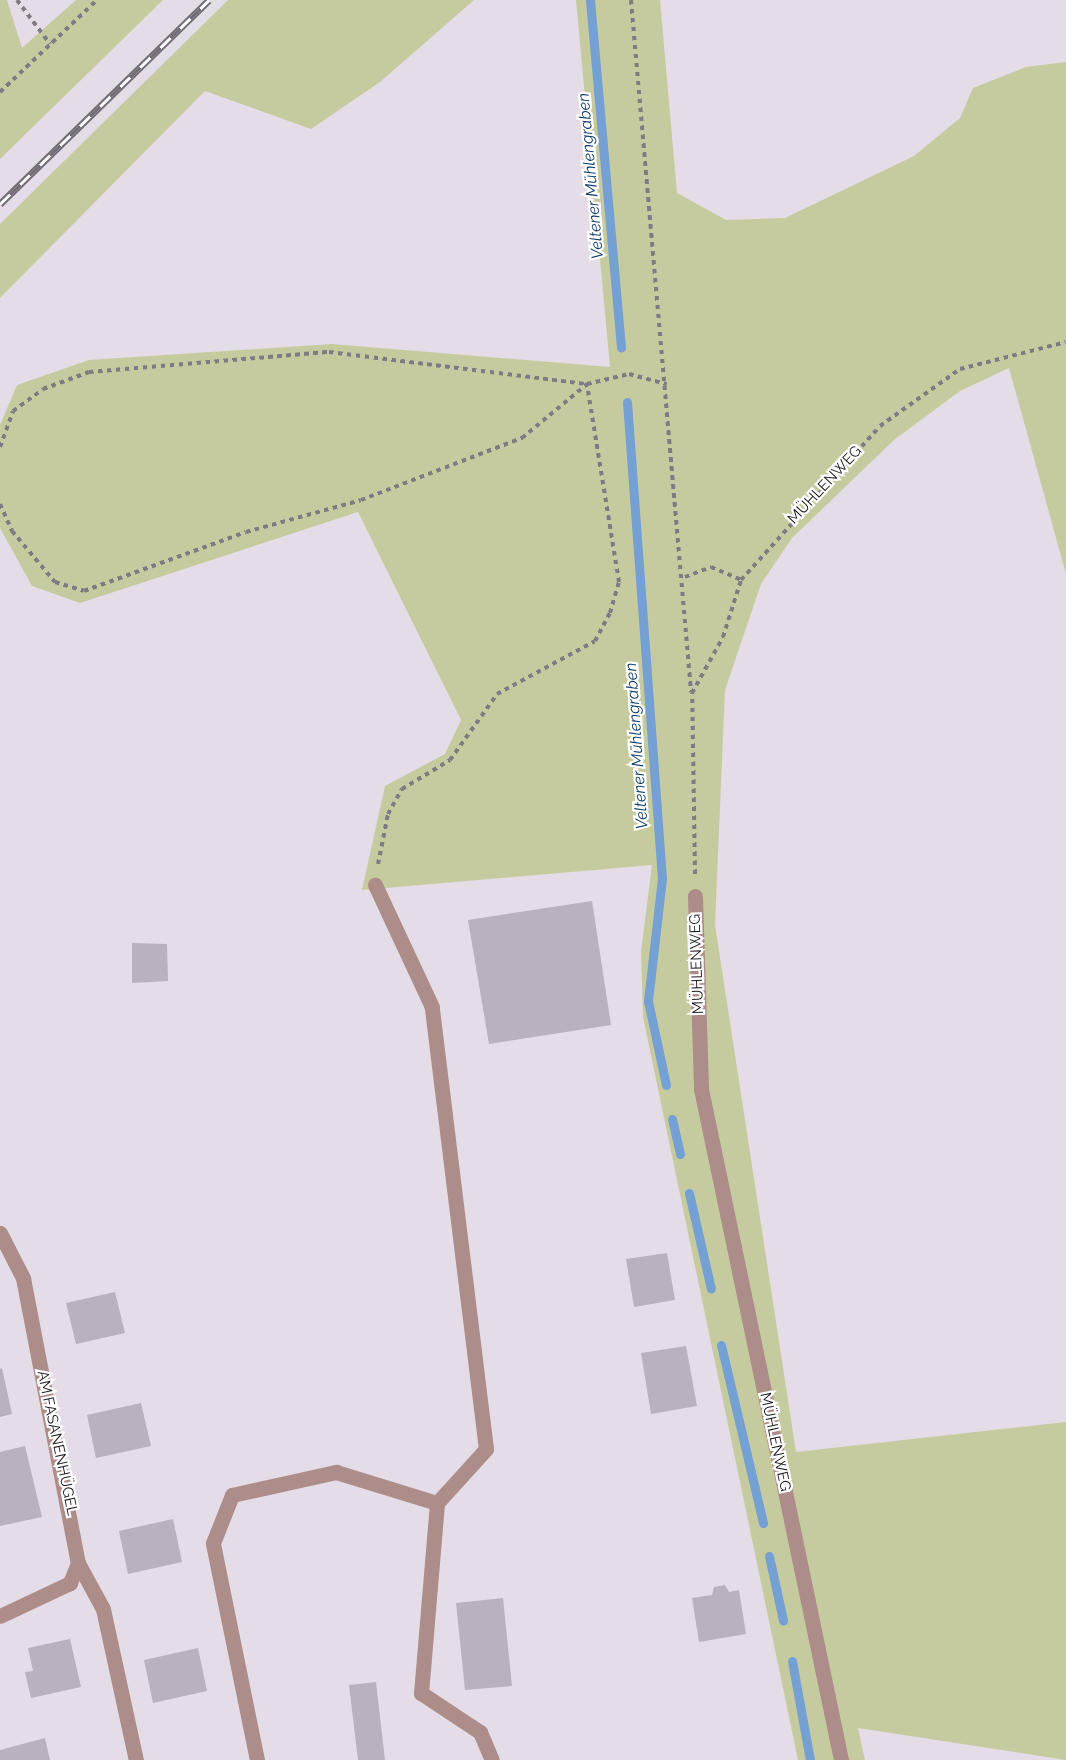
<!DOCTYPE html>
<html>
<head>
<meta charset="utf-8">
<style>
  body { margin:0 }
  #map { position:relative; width:1066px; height:1760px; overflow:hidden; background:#e4dce7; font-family:Raleway,sans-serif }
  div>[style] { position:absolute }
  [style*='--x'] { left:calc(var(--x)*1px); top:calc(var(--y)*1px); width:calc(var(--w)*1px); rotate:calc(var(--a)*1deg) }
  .green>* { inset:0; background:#c6cb9f }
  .stream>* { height:9px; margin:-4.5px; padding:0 4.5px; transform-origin:4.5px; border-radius:4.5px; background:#75a0d3 }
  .building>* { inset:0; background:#b9b2bd }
  .path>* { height:4px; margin-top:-2px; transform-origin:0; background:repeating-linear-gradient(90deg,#807a82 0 4.5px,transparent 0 9px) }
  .service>* { height:15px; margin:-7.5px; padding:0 7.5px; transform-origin:7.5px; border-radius:7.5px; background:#ad8d89 }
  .minor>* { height:15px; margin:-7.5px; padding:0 7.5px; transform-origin:7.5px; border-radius:7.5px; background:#ad8d89 }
  .rail>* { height:7px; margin-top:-3.5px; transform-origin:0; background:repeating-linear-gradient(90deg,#fff 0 14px,#726d74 0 28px); box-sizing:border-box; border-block:2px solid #726d74 }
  span { translate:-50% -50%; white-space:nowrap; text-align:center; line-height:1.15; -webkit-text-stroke:4.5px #fff; paint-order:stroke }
  .street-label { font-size:15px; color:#1b181c }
  .water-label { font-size:16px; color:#0b3a69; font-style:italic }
</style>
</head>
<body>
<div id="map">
  <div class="green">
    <div style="clip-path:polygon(0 0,7px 0,22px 48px,76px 0,163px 0,0 159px)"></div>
    <div style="clip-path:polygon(228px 0,474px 0,380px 82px,311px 129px,205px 91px,0 298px,0 224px)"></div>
    <div style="clip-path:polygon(576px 0,660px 0,677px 193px,726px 220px,785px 218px,914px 156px,960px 118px,973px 88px,1026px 67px,1066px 62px,1066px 574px,1009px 368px,960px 391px,894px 440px,792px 538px,761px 584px,725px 690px,715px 925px,796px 1452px,1066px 1422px,1066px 1760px,858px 1728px,865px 1760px,798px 1760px,643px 1017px,641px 952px,652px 865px,362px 890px,385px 786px,445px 754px,461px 720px,358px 512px,80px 603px,32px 586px,0 528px,0 425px,17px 385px,89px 360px,332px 344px,610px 367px)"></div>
  </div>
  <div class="stream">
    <div style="--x:590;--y:0;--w:349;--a:84.9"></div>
    <div style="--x:627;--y:402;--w:477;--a:85.8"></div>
    <div style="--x:662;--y:878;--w:124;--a:96.5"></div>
    <div style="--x:648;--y:1001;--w:86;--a:77.9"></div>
    <div style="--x:672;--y:1119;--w:36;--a:77"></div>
    <div style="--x:689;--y:1193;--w:98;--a:77.1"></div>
    <div style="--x:721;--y:1345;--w:183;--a:76.7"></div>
    <div style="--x:769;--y:1556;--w:66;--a:77.7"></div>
    <div style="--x:792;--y:1661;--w:101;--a:79.7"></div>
  </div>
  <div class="building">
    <div style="clip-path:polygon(592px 901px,611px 1025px,489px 1044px,468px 920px)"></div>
    <div style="clip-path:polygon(132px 943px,167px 944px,168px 981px,132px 983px)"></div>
    <div style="clip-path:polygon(667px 1253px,675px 1300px,634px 1307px,626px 1259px)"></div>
    <div style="clip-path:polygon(115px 1292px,125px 1333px,76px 1344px,66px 1303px)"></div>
    <div style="clip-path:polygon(686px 1346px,697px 1406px,651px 1414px,641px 1353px)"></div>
    <div style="clip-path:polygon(2px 1368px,12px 1414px,0 1417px,0 1369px)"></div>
    <div style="clip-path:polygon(141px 1403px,151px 1446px,96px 1458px,87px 1415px)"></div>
    <div style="clip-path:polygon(25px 1446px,42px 1517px,0 1526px,0 1452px)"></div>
    <div style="clip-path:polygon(173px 1519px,182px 1562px,128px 1574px,119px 1531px)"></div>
    <div style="clip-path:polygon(725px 1585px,729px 1592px,739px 1590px,746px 1634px,699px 1642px,692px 1598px,712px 1595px,714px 1587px)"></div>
    <div style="clip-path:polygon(503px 1598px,512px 1686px,465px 1690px,456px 1603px)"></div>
    <div style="clip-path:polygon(70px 1639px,81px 1687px,31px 1698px,25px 1672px,33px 1671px,28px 1648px)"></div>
    <div style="clip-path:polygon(198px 1648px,207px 1691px,153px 1703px,144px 1660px)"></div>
    <div style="clip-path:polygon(376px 1682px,385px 1760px,358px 1760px,349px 1685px)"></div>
    <div style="clip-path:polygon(45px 1738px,50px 1760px,0 1760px,0 1750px)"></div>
  </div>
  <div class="path">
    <div style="--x:17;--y:0;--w:55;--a:53.1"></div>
    <div style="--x:631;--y:0;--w:695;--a:85.04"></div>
    <div style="--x:0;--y:92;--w:134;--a:-43.5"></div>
    <div style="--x:0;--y:447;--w:38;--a:-70"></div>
    <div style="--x:13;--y:411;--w:37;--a:-36"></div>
    <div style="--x:43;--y:389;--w:49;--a:-20.3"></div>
    <div style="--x:89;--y:372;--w:241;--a:-4.8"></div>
    <div style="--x:329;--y:352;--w:260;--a:7.1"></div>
    <div style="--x:587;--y:384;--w:43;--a:-13.4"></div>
    <div style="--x:629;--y:374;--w:39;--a:15"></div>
    <div style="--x:0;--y:504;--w:30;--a:66"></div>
    <div style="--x:12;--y:531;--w:67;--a:49.9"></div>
    <div style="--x:55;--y:582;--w:30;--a:17"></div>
    <div style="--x:84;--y:591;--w:172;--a:-20"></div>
    <div style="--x:246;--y:532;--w:119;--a:-15.5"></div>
    <div style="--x:361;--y:500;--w:173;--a:-21.1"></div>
    <div style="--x:522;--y:438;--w:85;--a:-39.7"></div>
    <div style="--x:685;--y:577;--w:28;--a:-21"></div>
    <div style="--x:711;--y:567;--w:33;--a:23"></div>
    <div style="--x:378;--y:864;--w:51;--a:-78.7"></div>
    <div style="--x:388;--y:814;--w:29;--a:-61"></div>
    <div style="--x:402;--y:789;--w:56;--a:-31.1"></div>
    <div style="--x:450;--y:760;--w:81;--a:-54.5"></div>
    <div style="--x:497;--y:694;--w:111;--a:-28.4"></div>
    <div style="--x:595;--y:641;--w:32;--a:-62"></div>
    <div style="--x:610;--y:613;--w:32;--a:-74"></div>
    <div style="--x:619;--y:582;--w:201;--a:-99.2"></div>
    <div style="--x:695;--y:874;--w:181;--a:-90.9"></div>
    <div style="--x:692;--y:693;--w:64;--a:-61"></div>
    <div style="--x:723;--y:637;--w:60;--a:-72.5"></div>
    <div style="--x:741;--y:580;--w:207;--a:-47.9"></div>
    <div style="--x:880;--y:426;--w:98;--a:-35.5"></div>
    <div style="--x:960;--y:369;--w:109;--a:-14.3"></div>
  </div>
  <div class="service">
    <div style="--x:437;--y:1503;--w:191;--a:94.8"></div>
    <div style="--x:421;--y:1693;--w:71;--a:33.5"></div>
    <div style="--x:480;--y:1732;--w:30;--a:67"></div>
    <div style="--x:78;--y:1563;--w:52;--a:61.5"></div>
    <div style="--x:103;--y:1609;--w:155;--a:77.7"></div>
    <div style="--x:257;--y:1760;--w:221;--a:-101.5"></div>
    <div style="--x:213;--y:1543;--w:52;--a:-68.4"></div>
    <div style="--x:232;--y:1495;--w:107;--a:-12.5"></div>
    <div style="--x:336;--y:1472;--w:106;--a:17.1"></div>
    <div style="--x:437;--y:1503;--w:73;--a:-47.8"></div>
    <div style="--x:486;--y:1449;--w:445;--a:-97"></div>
    <div style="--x:432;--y:1007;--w:135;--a:-115"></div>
  </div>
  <div class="minor">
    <div style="--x:695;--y:896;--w:193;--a:88.2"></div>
    <div style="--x:701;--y:1089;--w:685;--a:78.21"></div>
    <div style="--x:0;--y:1233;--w:51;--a:62.9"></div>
    <div style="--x:23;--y:1278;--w:290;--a:79.1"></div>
    <div style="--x:78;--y:1563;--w:22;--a:112"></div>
    <div style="--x:70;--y:1583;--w:77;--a:154.8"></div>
  </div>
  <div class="rail">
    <div style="--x:0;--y:204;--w:292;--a:-44.3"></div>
  </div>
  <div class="street-label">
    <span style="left:825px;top:485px;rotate:-47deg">MÜHLENWEG</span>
    <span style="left:697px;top:964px;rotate:-92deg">MÜHLENWEG</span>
    <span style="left:775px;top:1442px;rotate:78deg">MÜHLENWEG</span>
    <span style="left:57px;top:1443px;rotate:78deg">AM FASANENHÜGEL</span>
  </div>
  <div class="water-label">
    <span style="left:591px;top:176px;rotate:-95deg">Veltener Mühlengraben</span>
    <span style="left:637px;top:746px;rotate:-94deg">Veltener Mühlengraben</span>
  </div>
</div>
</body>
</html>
